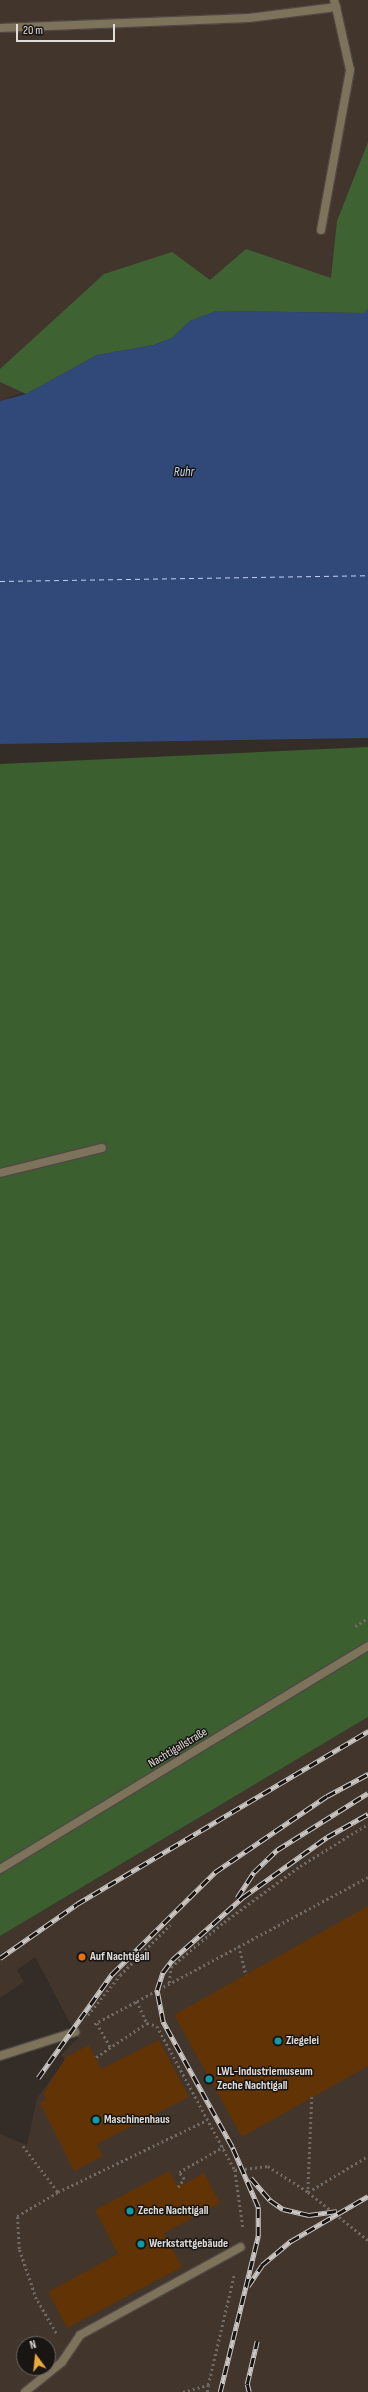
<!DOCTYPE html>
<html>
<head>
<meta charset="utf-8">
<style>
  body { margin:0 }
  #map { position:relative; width:368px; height:2392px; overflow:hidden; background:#332c27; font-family:"Sofia Sans Condensed",sans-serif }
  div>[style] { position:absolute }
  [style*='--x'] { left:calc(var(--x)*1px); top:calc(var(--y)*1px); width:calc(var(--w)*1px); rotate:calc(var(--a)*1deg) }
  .built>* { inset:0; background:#41352c }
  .green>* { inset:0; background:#3f6232 }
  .forest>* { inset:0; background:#3c5f2f }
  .water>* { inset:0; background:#304979 }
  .ferry>* { height:1px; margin-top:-0.5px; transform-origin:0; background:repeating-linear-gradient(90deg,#c2d3f1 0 5px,transparent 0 9px) }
  .building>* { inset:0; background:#623405 }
  .path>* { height:2.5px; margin-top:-1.25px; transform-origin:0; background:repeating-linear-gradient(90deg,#716b67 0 2px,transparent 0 5px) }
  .roads { filter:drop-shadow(1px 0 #4f4844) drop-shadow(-1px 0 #4f4844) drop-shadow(0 1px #4f4844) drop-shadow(0 -1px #4f4844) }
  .service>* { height:8px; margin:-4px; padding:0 4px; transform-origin:4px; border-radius:4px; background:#7d725a }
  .minor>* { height:8px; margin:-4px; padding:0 4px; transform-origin:4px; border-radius:4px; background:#7d725a }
  .rail>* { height:4.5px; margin-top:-2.25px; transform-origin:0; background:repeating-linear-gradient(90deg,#181513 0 9px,#cbc7c4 0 18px); box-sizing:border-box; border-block:1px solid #cbc7c4 }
  .dots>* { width:11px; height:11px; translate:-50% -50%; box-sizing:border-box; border:2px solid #181513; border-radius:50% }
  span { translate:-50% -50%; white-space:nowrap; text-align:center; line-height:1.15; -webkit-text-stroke:3px #181513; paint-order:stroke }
  .street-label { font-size:12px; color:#e1ddda }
  .poi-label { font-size:12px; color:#e1ddda; font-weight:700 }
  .left { translate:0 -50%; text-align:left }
  .water-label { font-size:13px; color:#c2d3f1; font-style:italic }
  .north { position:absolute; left:16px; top:2336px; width:40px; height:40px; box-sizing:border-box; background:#181513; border:1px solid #686563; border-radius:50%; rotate:345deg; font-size:11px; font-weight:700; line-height:16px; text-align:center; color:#e1ddda }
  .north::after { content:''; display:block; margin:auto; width:14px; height:18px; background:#eba93a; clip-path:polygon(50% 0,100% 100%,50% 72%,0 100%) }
  .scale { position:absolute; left:16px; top:24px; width:99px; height:18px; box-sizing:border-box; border:2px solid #e1ddda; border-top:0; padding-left:5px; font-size:12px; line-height:14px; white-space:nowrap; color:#e1ddda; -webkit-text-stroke:3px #181513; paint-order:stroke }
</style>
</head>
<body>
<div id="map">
  <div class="built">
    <div style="clip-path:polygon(0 0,368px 0,368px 309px,365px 313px,172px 338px,0 401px)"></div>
    <div style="clip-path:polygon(evenodd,368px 1717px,368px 2392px,0 2392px,0 2134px,27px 2145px,37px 2098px,65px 2060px,61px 2055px,78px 2038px,35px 1957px,17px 1970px,24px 1982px,0 1998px,0 1936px,368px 1717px,24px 2344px,48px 2344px,48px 2368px,24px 2368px,24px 2344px)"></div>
  </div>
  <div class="green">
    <div style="clip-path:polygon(368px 142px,368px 309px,365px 313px,216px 311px,190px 321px,172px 338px,154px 345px,97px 355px,26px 394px,0 382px,0 369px,104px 274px,172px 252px,210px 280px,246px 249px,331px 278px,337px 221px)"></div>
  </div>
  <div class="forest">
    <div style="clip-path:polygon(368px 747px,368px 1717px,0 1936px,0 764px)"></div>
  </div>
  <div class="water">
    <div style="clip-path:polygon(368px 309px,368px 738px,0 744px,0 401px,26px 394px,97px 355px,154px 345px,172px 338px,190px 321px,216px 311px,364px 313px)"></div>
  </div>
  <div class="ferry">
    <div style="--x:0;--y:581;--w:368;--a:-0.9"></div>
  </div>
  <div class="building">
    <div style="clip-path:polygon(368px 1906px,368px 2066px,242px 2137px,174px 2015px)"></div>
    <div style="clip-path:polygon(159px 2040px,189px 2097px,97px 2144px,103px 2156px,74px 2171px,40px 2103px,46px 2099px,43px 2094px,66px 2057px,89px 2045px,101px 2069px)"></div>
    <div style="clip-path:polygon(169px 2171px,178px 2187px,204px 2173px,220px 2203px,164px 2233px,182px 2267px,67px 2328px,48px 2292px,118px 2254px,95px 2210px)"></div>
  </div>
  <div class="path">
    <div style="--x:355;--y:1626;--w:15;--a:-32"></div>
    <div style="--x:239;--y:1946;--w:30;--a:76"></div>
    <div style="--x:169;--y:1983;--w:16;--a:-83"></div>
    <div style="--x:171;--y:1967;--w:70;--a:-40.3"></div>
    <div style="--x:224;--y:1922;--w:94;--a:-36.4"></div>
    <div style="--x:300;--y:1866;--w:80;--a:-31.7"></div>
    <div style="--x:137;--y:2001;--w:262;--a:-28.2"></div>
    <div style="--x:88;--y:2015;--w:51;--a:-51.3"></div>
    <div style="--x:120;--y:1975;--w:71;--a:-45"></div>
    <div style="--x:97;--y:2023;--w:29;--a:61"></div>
    <div style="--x:94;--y:2024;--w:49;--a:-28.1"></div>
    <div style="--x:137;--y:2001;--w:24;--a:66"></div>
    <div style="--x:96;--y:2057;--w:61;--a:-33.7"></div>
    <div style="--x:147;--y:2023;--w:10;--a:17"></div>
    <div style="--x:157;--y:2026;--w:164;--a:61.6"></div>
    <div style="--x:235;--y:2170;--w:33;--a:-7"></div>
    <div style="--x:268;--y:2166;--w:48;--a:33"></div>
    <div style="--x:308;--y:2192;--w:70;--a:-31"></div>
    <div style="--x:312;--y:2097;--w:95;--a:92.4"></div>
    <div style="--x:308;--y:2192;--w:77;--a:38.7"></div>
    <div style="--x:23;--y:2146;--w:58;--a:52.7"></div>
    <div style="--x:235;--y:2170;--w:58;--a:82"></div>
    <div style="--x:178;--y:2187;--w:10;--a:-53"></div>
    <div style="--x:184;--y:2179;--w:9;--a:-126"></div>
    <div style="--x:179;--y:2172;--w:51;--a:-29.6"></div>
    <div style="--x:56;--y:2333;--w:39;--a:-120"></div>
    <div style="--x:36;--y:2299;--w:53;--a:-108.8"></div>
    <div style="--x:19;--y:2249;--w:33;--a:-93"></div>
    <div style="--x:17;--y:2216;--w:48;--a:-30.3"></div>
    <div style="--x:58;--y:2192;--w:165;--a:-25.8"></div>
    <div style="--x:183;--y:2392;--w:26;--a:-16"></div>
    <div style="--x:208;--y:2385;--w:113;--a:-76.7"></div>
    <div style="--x:207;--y:2392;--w:7;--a:-82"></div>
  </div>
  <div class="roads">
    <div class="service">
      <div style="--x:0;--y:28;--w:249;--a:-2.3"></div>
      <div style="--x:249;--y:18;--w:88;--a:-7.2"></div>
      <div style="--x:336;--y:7;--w:7;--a:-106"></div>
      <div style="--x:321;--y:230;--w:163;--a:-79.7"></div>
      <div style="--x:350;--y:70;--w:65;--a:-102.5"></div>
      <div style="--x:0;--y:1173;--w:105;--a:-13.8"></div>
      <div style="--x:25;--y:2392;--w:48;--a:-39"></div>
      <div style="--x:62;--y:2362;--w:32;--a:-56"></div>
      <div style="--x:80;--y:2335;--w:183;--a:-28.7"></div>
    </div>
    <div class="minor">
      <div style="--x:0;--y:1869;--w:430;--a:-31.2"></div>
      <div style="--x:0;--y:2056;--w:79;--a:-17.7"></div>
    </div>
  </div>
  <div class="rail">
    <div style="--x:237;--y:1898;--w:31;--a:-57"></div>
    <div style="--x:254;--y:1872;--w:32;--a:-44"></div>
    <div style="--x:277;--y:1850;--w:107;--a:-32.1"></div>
    <div style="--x:0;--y:1958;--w:94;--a:-35"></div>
    <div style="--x:77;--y:1904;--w:339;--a:-30.7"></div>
    <div style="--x:38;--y:2078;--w:128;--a:-54.6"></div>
    <div style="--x:112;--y:1974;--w:145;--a:-44.7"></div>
    <div style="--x:215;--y:1872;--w:135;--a:-34.2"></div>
    <div style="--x:327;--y:1796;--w:47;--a:-28.2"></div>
    <div style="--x:251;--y:2178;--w:29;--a:49"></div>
    <div style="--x:270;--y:2200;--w:16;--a:35"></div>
    <div style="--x:283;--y:2209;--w:27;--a:13"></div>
    <div style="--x:309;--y:2215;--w:28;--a:-8"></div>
    <div style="--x:248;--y:2286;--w:25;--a:-56"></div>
    <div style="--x:262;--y:2265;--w:38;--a:-40"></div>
    <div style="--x:291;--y:2241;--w:89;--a:-30.3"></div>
    <div style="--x:220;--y:2392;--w:161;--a:-76.3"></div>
    <div style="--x:258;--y:2236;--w:29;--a:-90"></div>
    <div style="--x:258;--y:2207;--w:65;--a:-113.4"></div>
    <div style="--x:232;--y:2147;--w:143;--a:-118.9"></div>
    <div style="--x:163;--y:2022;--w:33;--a:-101"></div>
    <div style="--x:157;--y:1990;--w:19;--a:-72"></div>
    <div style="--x:163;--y:1972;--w:15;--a:-53"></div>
    <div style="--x:172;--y:1960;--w:95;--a:-41.6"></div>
    <div style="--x:243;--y:1897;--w:103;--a:-35.5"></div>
    <div style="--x:327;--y:1837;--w:47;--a:-29.3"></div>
    <div style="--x:249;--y:2392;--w:8;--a:-104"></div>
    <div style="--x:247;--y:2384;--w:44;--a:-76.9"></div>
  </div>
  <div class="dots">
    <div style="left:82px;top:1957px;background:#e8710a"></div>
    <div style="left:278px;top:2041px;background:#0f9aa8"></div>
    <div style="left:209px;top:2079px;background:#0f9aa8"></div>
    <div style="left:96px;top:2120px;background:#0f9aa8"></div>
    <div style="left:130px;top:2211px;background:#0f9aa8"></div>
    <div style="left:141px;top:2244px;background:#0f9aa8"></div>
  </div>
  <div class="street-label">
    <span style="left:178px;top:1748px;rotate:-31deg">Nachtigallstraße</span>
  </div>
  <div class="poi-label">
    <span class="left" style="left:90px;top:1957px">Auf Nachtigall</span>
    <span class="left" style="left:286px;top:2041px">Ziegelei</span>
    <span class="left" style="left:217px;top:2079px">LWL-Industriemuseum<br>Zeche Nachtigall</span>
    <span class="left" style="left:104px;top:2120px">Maschinenhaus</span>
    <span class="left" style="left:138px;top:2211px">Zeche Nachtigall</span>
    <span class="left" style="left:149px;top:2244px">Werkstattgebäude</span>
  </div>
  <div class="water-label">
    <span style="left:184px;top:472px">Ruhr</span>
  </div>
  <div class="north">N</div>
  <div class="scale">20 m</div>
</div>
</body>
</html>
